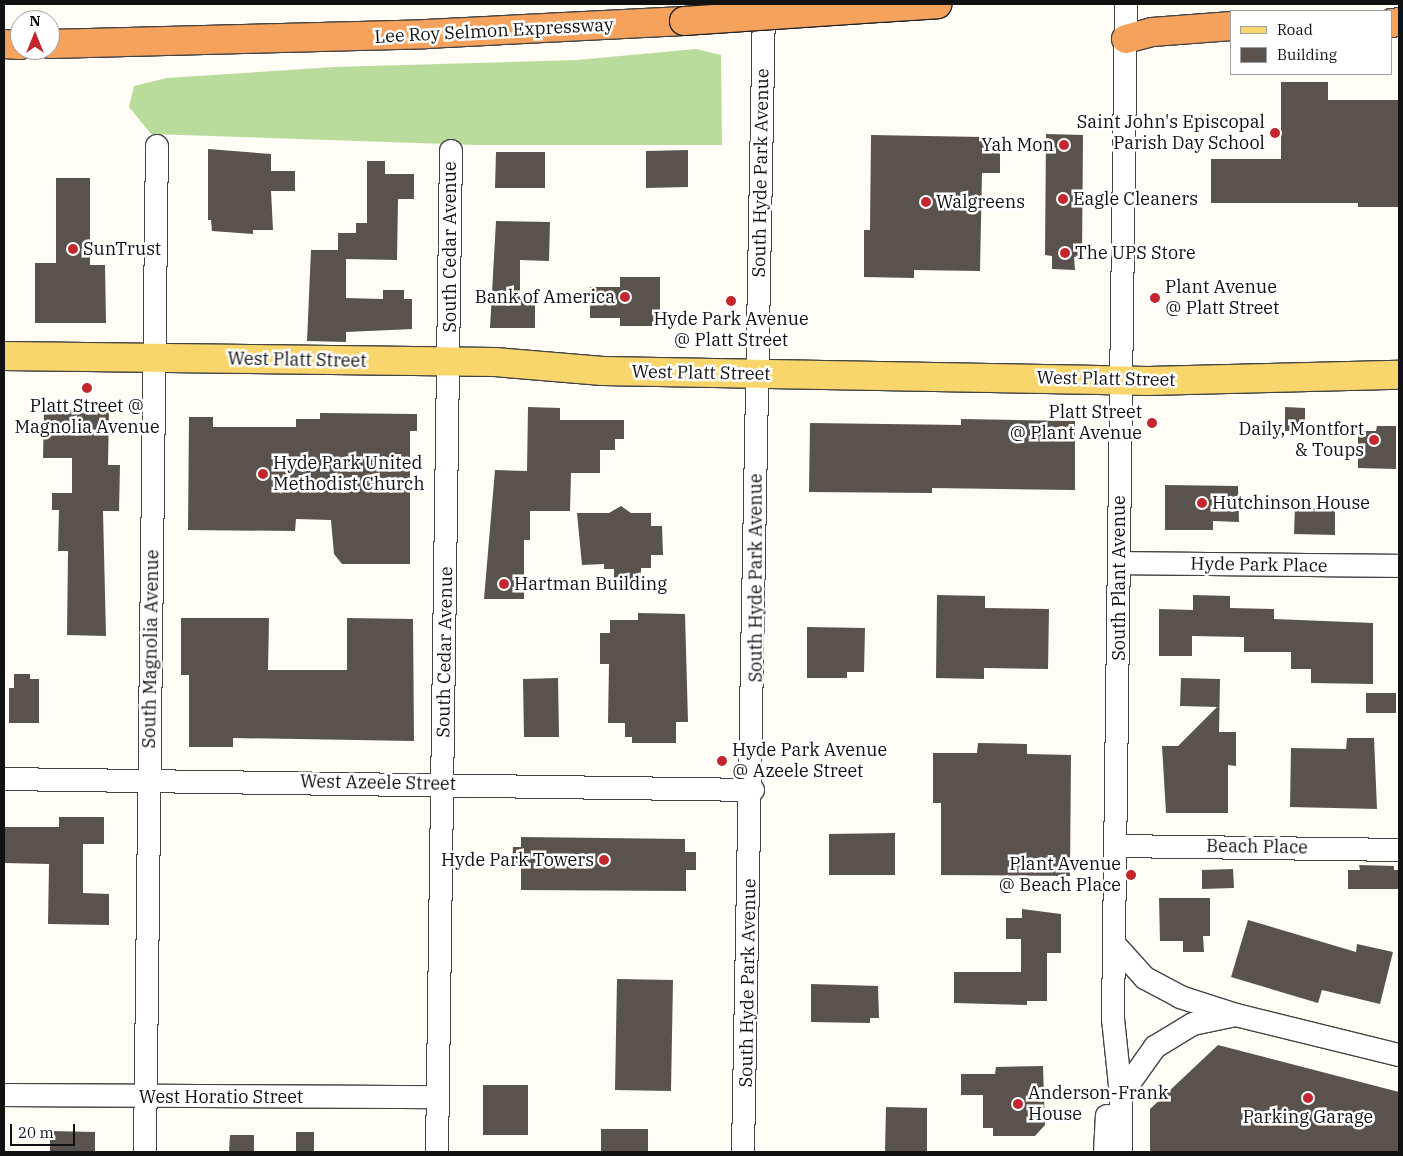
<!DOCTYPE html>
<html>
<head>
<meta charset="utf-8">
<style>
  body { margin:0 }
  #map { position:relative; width:1403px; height:1156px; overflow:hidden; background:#fffdf5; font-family:"IBM Plex Serif",serif }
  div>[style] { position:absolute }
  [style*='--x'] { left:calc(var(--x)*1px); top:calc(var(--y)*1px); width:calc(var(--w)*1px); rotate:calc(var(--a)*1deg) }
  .forest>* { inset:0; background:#b9dc9c }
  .building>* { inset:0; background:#5a524d }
  .roads { filter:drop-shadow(1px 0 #444) drop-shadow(-1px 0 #444) drop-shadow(0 1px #444) drop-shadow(0 -1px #444) }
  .minor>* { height:22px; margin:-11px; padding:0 11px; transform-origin:11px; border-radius:11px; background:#fff }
  .major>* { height:28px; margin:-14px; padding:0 14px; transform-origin:14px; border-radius:14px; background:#f9d66b }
  .highway>* { height:28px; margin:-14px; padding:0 14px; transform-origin:14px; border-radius:14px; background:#f5a25d }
  .bridges { filter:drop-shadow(1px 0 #222) drop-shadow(-1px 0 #222) drop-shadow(0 1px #222) drop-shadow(0 -1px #222) }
  .highway-bridge>* { height:28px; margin:-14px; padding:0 14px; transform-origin:14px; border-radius:14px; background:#f5a25d }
  .dots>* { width:14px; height:14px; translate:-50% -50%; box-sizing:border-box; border:2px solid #fff; border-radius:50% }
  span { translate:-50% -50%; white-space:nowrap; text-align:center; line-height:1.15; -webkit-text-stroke:5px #fff; paint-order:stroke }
  .street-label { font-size:18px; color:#111 }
  .poi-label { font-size:18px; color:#111 }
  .right { translate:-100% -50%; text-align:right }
  .left { translate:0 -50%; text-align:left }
  .frame { position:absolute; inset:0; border:5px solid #111; pointer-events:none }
  .legend { position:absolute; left:1230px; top:10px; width:162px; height:65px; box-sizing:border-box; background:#fff; border:1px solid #a0a0a0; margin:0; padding:6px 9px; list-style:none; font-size:15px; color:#111 }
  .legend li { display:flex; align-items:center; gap:10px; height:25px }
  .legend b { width:25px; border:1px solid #a0a0a0 }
  .north { position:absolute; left:10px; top:10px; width:50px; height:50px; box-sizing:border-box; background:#fff; border:1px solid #a0a0a0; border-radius:50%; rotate:0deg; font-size:14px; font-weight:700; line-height:20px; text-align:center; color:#111 }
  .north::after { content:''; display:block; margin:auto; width:18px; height:22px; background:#c4262e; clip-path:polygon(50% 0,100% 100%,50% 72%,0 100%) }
  .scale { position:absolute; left:10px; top:1124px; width:65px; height:22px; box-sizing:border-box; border:2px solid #111; border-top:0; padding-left:6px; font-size:15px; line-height:18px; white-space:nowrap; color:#111; -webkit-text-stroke:4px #fff; paint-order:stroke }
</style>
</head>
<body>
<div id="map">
  <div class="forest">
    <div style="clip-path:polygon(696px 49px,721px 55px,722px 145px,477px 145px,151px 134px,129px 107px,134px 86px,167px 78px,334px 67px,577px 60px)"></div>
  </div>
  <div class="building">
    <div style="clip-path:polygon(1281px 82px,1328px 82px,1328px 100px,1399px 100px,1399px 207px,1358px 207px,1358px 203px,1211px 203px,1211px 159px,1281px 159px)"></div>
    <div style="clip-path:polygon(1046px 134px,1083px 135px,1082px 257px,1074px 257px,1075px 270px,1052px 269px,1052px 256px,1045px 255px)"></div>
    <div style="clip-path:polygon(871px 135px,982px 137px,982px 144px,1000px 145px,1000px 173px,982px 173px,980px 271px,914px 270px,914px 278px,864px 277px,864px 230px,870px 230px)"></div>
    <div style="clip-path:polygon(208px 149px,271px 154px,271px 171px,295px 171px,295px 191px,271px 191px,273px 230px,253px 230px,253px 234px,212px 231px,211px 220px,208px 220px)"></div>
    <div style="clip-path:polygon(688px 150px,688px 187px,646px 188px,646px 151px)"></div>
    <div style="clip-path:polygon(496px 152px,545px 152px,545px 188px,495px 188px)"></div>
    <div style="clip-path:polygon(367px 161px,385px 161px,385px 174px,414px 174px,414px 199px,398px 199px,397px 260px,346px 259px,346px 298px,383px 299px,383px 290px,404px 290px,404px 299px,412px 299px,412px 329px,346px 332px,346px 342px,307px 341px,311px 250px,338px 250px,338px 233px,356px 233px,356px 223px,367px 223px)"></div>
    <div style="clip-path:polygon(56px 178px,90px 178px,90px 265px,105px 265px,106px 323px,35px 323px,35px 263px,56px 263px)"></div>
    <div style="clip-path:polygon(496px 221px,550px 222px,549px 261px,520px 260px,520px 299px,535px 299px,535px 328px,490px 328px)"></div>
    <div style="clip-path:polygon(620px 277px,660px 277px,660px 326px,620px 326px,620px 318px,590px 318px,590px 287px,620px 287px)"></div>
    <div style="clip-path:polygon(528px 407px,560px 408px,560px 420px,624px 420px,624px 439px,615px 439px,615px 450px,600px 450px,600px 473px,571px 473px,570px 511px,530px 511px,530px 540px,524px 540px,524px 599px,484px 599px,495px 470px,527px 471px)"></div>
    <div style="clip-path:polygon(1285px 407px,1305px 408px,1305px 431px,1285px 431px)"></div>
    <div style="clip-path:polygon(44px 410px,109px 411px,108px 465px,120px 465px,119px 511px,103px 511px,106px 636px,67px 635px,68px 551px,58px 551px,59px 510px,52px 510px,52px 493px,72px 493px,72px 458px,43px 458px)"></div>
    <div style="clip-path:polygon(320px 413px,417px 414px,417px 431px,410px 431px,410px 564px,342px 564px,334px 554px,331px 520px,296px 519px,295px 531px,188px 530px,189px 417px,213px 417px,213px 427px,296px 427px,296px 419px,320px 419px)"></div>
    <div style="clip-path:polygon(961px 419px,1075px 421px,1075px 490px,932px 488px,932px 493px,809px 492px,810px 423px,961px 425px)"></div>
    <div style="clip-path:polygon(1377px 426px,1396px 426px,1396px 469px,1358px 468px,1358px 431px,1376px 431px)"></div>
    <div style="clip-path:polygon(1165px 485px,1238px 486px,1239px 522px,1213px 521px,1213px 530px,1165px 530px)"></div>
    <div style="clip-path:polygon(621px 506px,631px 513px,651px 513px,651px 526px,662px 526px,663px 555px,651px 555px,651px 568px,641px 568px,641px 580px,614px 580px,614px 569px,604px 569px,604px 564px,582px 565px,577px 513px,609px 513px)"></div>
    <div style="clip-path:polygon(1295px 507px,1335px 509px,1335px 535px,1294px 534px)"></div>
    <div style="clip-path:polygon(937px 595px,985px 596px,985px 608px,1049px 609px,1048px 669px,984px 668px,984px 679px,936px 678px)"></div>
    <div style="clip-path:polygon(1193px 595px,1230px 596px,1230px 608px,1274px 609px,1274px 619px,1373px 623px,1373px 684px,1311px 683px,1311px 669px,1291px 669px,1291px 652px,1244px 652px,1244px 637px,1192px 636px,1192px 656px,1159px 656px,1159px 609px,1193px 610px)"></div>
    <div style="clip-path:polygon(638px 613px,685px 614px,688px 722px,676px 722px,676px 743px,632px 743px,632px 737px,625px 737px,625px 723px,608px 723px,609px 664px,600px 664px,600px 633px,610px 633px,610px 620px,638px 620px)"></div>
    <div style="clip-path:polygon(181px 618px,269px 618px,268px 670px,347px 670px,347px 618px,413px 619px,414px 741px,233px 738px,233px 747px,189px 747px,189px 675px,181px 675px)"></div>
    <div style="clip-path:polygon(807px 627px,865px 628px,864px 672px,847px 672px,847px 678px,807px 678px)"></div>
    <div style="clip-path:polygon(14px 674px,30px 674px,30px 679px,39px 679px,39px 723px,9px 723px,9px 688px,14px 688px)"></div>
    <div style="clip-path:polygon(558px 678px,559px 737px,524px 737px,523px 679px)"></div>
    <div style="clip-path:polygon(1181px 678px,1220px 679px,1219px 732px,1236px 732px,1236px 766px,1228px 765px,1228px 813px,1166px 813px,1162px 746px,1178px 746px,1217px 707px,1180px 706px)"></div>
    <div style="clip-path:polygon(1366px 693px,1396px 693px,1396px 713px,1366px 713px)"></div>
    <div style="clip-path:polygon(1347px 738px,1374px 738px,1377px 809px,1290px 807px,1291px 748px,1346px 749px)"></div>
    <div style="clip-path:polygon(978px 743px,1027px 744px,1027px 754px,1071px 755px,1070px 876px,941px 875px,941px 803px,933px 803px,933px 753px,977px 753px)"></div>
    <div style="clip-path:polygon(59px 817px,104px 817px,104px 844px,83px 844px,83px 893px,109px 894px,109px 925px,48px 924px,49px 864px,4px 863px,4px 827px,59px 827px)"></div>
    <div style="clip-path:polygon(895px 833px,895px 875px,829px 875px,829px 834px)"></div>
    <div style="clip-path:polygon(521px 837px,685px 839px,685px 852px,696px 852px,696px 870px,686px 870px,686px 891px,521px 890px,521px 868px,512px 868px,513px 847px,521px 847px)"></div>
    <div style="clip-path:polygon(1359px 865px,1394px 866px,1394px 870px,1399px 870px,1399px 889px,1348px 889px,1348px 870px,1360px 870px)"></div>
    <div style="clip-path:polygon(1233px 869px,1234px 888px,1202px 889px,1202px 870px)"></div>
    <div style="clip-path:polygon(1159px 898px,1210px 898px,1210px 936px,1203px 936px,1204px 952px,1183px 952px,1183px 941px,1160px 941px)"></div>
    <div style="clip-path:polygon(1022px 909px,1061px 914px,1061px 953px,1047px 953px,1047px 1001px,1027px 1001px,1027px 1005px,954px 1003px,954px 972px,1021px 972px,1021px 939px,1006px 939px,1006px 918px,1022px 918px)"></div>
    <div style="clip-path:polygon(1248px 920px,1356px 952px,1357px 944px,1393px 952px,1380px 1004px,1322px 990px,1318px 1003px,1231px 977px)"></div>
    <div style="clip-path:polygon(617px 979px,673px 980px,671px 1091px,615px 1090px)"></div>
    <div style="clip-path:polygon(811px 984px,878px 986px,879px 1018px,870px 1018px,870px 1023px,811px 1022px)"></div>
    <div style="clip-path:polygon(1218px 1045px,1399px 1092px,1399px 1152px,1150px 1152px,1150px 1109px)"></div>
    <div style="clip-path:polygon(1043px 1066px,1045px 1125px,1035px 1136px,993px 1136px,993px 1128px,983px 1128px,983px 1095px,961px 1095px,961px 1074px,995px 1074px,996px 1067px)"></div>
    <div style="clip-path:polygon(483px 1085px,528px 1085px,528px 1135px,483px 1135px)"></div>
    <div style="clip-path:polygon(886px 1107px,927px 1108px,927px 1152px,885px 1152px)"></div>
    <div style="clip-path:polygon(601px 1129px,648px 1129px,648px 1152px,601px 1152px)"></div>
    <div style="clip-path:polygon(50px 1131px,95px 1132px,95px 1152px,50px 1152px)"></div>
    <div style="clip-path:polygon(296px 1132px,314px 1132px,314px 1152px,296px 1152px)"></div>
    <div style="clip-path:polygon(230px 1135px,254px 1135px,254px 1152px,229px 1152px)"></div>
  </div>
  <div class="roads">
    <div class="minor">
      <div style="--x:1120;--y:563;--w:279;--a:0.6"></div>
      <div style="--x:4;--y:779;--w:749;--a:0.84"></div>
      <div style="--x:1116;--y:846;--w:283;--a:0.8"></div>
      <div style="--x:1115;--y:945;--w:45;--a:47.7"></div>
      <div style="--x:1145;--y:978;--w:40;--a:28"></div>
      <div style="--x:1180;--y:997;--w:59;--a:17.8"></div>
      <div style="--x:1236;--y:1015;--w:168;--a:13.8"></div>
      <div style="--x:4;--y:1095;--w:434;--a:0.3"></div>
      <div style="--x:1121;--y:1095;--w:59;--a:-54.7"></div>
      <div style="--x:1155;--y:1047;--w:44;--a:-31.2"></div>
      <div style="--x:1193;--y:1024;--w:40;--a:-12"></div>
      <div style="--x:145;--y:1152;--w:1006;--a:-89.32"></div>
      <div style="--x:437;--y:1152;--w:1001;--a:-89.2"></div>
      <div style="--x:743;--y:1152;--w:1148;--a:-88.95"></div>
      <div style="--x:1105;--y:1152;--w:36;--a:-87"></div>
      <div style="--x:1121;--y:1152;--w:57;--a:-90"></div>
      <div style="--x:1121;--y:1095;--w:76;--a:-96"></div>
      <div style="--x:1113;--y:1019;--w:1015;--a:-89.27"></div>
    </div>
    <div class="major">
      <div style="--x:4;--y:356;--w:491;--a:0.7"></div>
      <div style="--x:495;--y:362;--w:108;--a:4.8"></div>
      <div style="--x:603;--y:371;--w:545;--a:1.05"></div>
      <div style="--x:1148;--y:381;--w:251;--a:-1.4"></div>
    </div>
    <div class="highway">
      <div style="--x:1392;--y:23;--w:7;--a:-8"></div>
      <div style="--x:1126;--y:39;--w:27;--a:-15"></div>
      <div style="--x:1152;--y:32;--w:80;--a:-4.3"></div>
      <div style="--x:4;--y:44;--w:16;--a:4"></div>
      <div style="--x:50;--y:44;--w:376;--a:-1.5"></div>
      <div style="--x:426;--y:34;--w:258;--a:-2.9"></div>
    </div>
  </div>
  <div class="bridges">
    <div class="highway-bridge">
      <div style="--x:684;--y:21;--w:254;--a:-3.8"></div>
    </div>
  </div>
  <div class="dots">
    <div style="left:1275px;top:133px;background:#c4262e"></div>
    <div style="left:1064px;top:145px;background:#c4262e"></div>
    <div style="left:1063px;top:199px;background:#c4262e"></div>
    <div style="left:926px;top:202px;background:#c4262e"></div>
    <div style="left:73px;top:249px;background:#c4262e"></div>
    <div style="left:1065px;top:253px;background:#c4262e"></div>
    <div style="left:625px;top:297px;background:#c4262e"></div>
    <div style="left:1155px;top:298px;background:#c4262e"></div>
    <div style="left:731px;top:301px;background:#c4262e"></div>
    <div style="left:87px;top:388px;background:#c4262e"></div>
    <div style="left:1152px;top:423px;background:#c4262e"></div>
    <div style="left:1374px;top:440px;background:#c4262e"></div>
    <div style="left:263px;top:474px;background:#c4262e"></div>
    <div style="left:1202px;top:503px;background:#c4262e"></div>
    <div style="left:504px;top:584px;background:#c4262e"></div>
    <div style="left:722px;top:761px;background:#c4262e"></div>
    <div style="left:604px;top:860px;background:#c4262e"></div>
    <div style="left:1131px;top:875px;background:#c4262e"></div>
    <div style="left:1308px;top:1098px;background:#c4262e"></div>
    <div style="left:1018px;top:1104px;background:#c4262e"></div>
  </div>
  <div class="street-label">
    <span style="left:494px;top:31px;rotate:-3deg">Lee Roy Selmon Expressway</span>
    <span style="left:761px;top:173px;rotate:-89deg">South Hyde Park Avenue</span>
    <span style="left:450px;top:247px;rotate:-90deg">South Cedar Avenue</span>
    <span style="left:297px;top:360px;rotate:1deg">West Platt Street</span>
    <span style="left:701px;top:373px;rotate:1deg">West Platt Street</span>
    <span style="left:1106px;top:379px;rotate:1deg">West Platt Street</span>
    <span style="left:1259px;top:565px;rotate:1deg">Hyde Park Place</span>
    <span style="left:756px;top:578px;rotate:-90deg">South Hyde Park Avenue</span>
    <span style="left:1119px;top:578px;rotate:-90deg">South Plant Avenue</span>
    <span style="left:151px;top:649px;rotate:-89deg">South Magnolia Avenue</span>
    <span style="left:445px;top:652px;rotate:-89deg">South Cedar Avenue</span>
    <span style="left:378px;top:783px;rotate:1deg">West Azeele Street</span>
    <span style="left:1257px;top:847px;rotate:1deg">Beach Place</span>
    <span style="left:748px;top:983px;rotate:-89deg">South Hyde Park Avenue</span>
    <span style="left:221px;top:1097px">West Horatio Street</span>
  </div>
  <div class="poi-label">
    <span class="right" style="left:1265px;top:133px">Saint John's Episcopal<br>Parish Day School</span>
    <span class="right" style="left:1054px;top:145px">Yah Mon</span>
    <span class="left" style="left:1073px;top:199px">Eagle Cleaners</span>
    <span class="left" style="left:936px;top:202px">Walgreens</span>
    <span class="left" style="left:83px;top:249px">SunTrust</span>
    <span class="left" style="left:1075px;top:253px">The UPS Store</span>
    <span class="left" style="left:1165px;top:298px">Plant Avenue<br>@ Platt Street</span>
    <span class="right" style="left:615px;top:297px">Bank of America</span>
    <span style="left:731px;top:330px">Hyde Park Avenue<br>@ Platt Street</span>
    <span style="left:87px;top:417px">Platt Street @<br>Magnolia Avenue</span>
    <span class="right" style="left:1142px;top:423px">Platt Street<br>@ Plant Avenue</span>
    <span class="right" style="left:1364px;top:440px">Daily, Montfort<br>&amp; Toups</span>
    <span class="left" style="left:273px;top:474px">Hyde Park United<br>Methodist Church</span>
    <span class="left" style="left:1212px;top:503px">Hutchinson House</span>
    <span class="left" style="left:514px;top:584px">Hartman Building</span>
    <span class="left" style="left:732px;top:761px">Hyde Park Avenue<br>@ Azeele Street</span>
    <span class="right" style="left:594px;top:860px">Hyde Park Towers</span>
    <span class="right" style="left:1121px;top:875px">Plant Avenue<br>@ Beach Place</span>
    <span class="left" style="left:1028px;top:1104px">Anderson-Frank<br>House</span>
    <span style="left:1308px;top:1117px">Parking Garage</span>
  </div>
  <div class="frame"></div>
  <ul class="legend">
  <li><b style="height:6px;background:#f9d66b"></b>Road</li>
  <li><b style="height:14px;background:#5a524d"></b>Building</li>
  </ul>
  <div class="north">N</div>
  <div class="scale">20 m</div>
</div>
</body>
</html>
